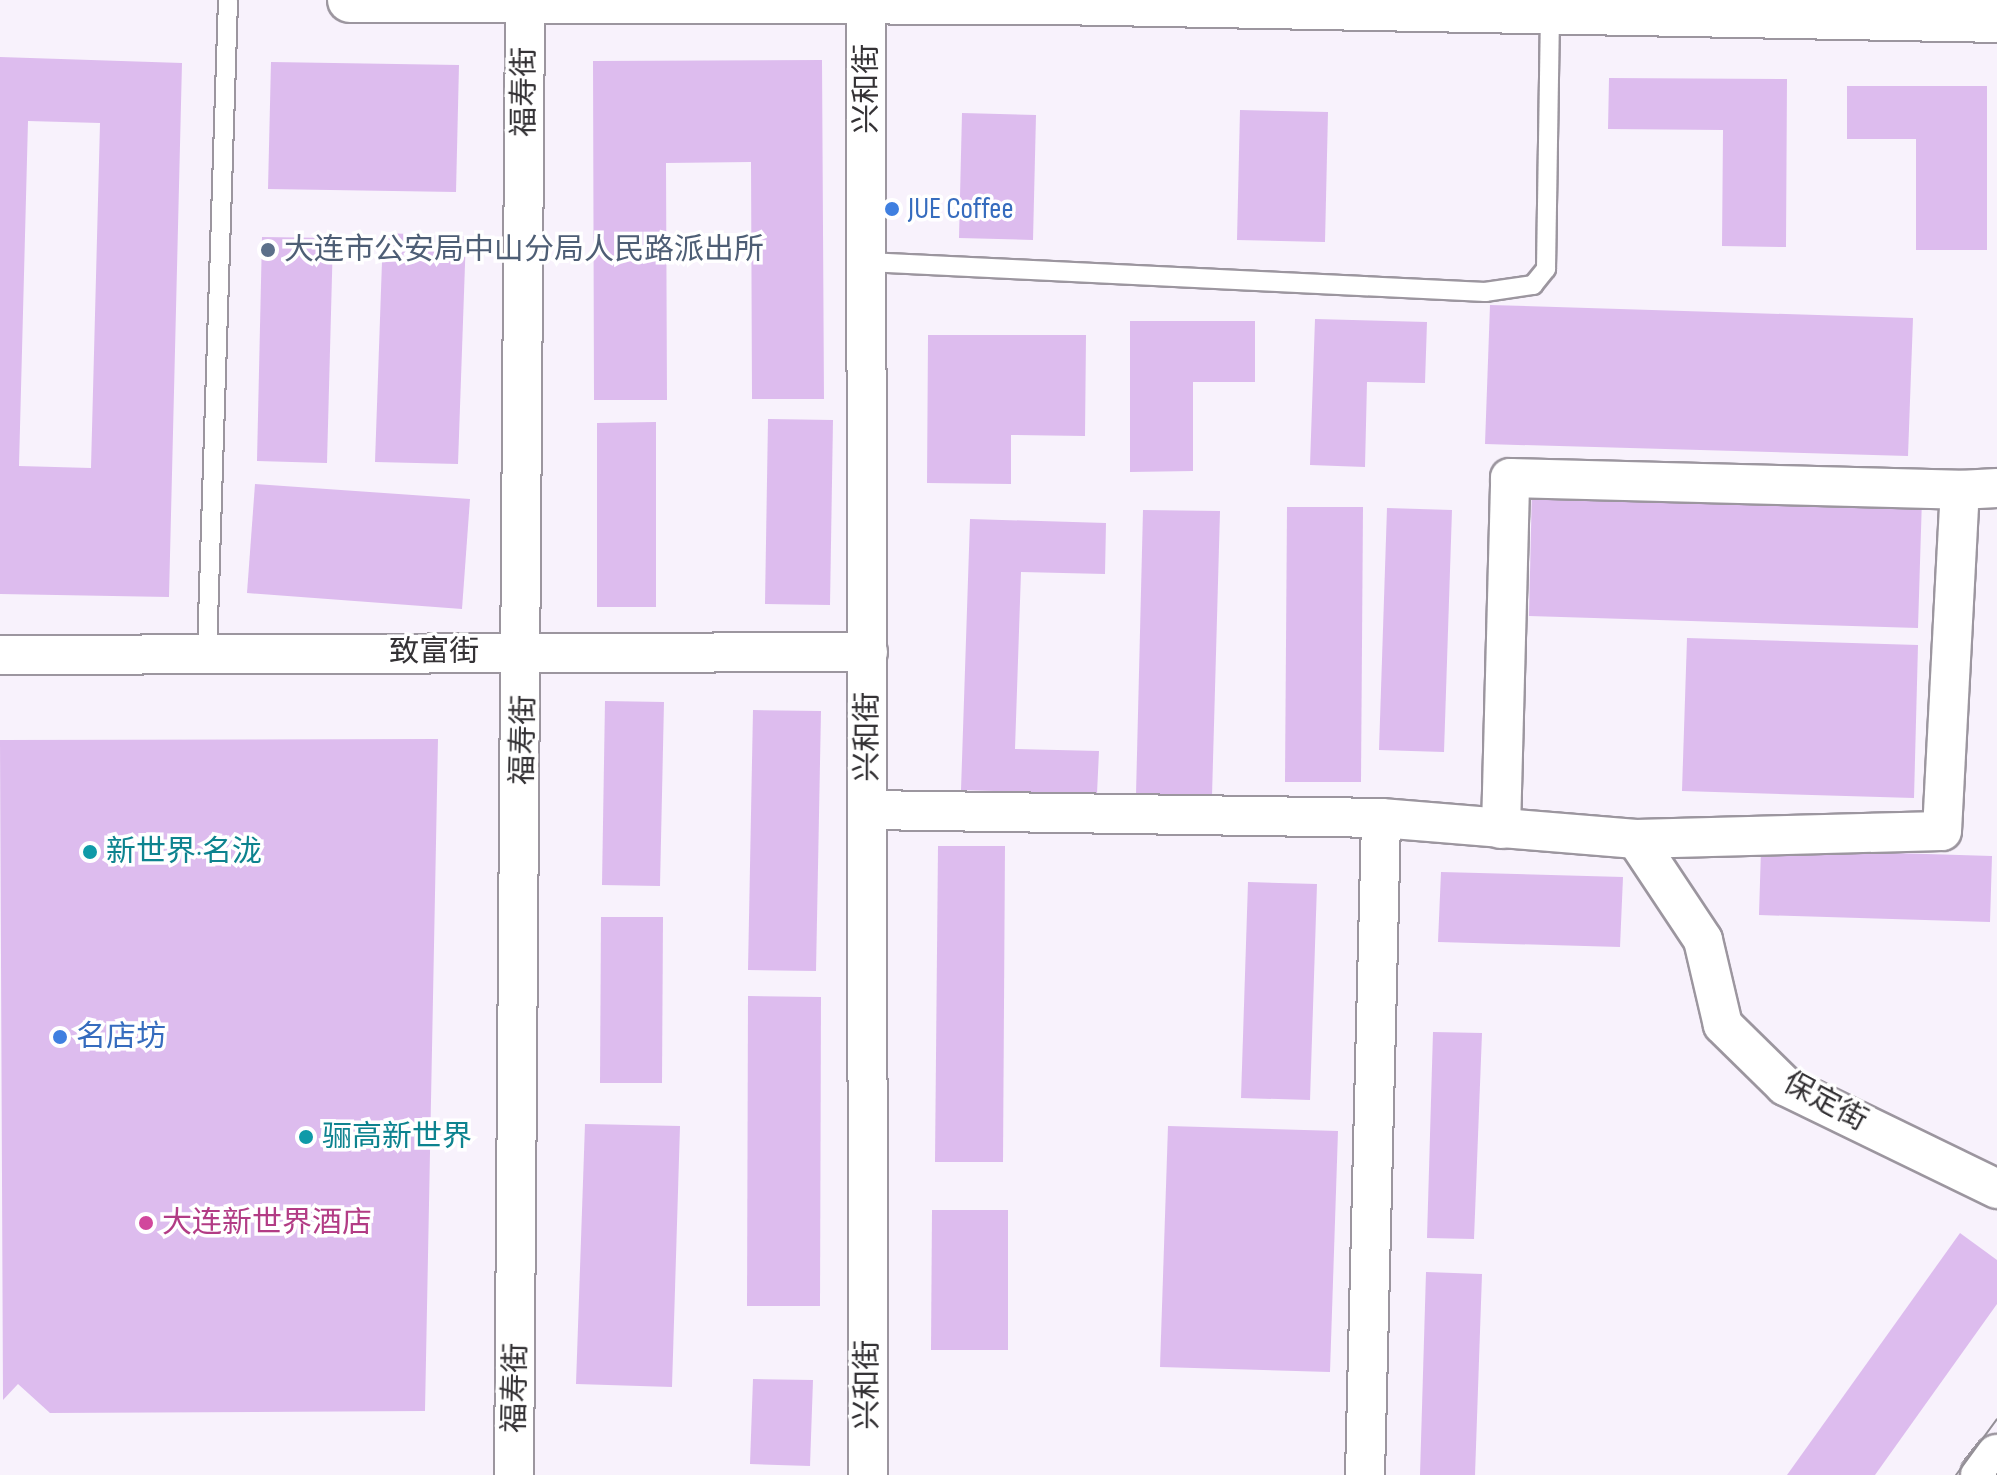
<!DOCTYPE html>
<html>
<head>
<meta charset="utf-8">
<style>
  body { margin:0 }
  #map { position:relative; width:1997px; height:1475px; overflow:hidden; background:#f8f2fc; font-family:"Sofia Sans Condensed","Noto Sans SC",sans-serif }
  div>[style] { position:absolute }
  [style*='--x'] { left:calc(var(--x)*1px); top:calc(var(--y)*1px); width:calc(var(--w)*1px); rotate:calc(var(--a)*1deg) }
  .building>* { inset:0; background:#ddbcee }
  .roads { filter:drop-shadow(2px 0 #9c969f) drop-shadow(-2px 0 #9c969f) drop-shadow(0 2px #9c969f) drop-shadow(0 -2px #9c969f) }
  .service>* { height:18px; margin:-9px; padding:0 9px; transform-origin:9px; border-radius:9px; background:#fff }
  .minor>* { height:38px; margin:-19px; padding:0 19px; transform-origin:19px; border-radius:19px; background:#fff }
  .tertiary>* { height:44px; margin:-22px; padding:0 22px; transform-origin:22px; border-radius:22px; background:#fff }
  .secondary>* { height:44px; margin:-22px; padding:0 22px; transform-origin:22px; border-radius:22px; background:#fff }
  .tram>* { height:2px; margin:-1px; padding:0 1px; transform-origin:1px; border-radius:1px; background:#938f96 }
  .dots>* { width:22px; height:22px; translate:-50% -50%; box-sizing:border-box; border:4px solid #fff; border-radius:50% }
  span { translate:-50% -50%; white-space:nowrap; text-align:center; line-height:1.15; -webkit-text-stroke:7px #fff; paint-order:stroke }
  .street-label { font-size:30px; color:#343235 }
  .shop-label { font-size:30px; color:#366cbe }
  .left { translate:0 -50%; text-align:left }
  .service-label { font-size:30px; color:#4e5e75 }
  .culture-label { font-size:30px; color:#0d838f }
  .hotel-label { font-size:30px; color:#b23c85 }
</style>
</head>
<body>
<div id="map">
  <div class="building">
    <div style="clip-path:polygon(evenodd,0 57px,182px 63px,169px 597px,0 594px,0 57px,28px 121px,100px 123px,91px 468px,19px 466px,28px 121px)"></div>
    <div style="clip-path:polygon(822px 60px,824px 399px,752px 399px,751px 162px,666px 163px,667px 400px,594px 400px,593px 61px)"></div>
    <div style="clip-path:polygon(271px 62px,459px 65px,456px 192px,268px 189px)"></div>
    <div style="clip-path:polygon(1609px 78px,1787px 79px,1786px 247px,1722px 246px,1723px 130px,1608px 129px)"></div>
    <div style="clip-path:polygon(1847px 86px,1987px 86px,1987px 250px,1916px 250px,1916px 139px,1847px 139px)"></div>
    <div style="clip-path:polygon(1240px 110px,1328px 112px,1325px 242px,1237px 240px)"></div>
    <div style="clip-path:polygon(962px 113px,1036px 115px,1033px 240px,959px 238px)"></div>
    <div style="clip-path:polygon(383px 233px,466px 236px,458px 464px,375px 462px)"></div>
    <div style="clip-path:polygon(262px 237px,333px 238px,327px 463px,257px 461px)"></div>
    <div style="clip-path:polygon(1490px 305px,1913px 318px,1908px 456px,1485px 444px)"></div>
    <div style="clip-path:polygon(1315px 319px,1427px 322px,1425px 383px,1367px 382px,1365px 467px,1310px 465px)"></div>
    <div style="clip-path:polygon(1130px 321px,1255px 321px,1255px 382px,1193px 382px,1193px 471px,1130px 472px)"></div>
    <div style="clip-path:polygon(928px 335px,1086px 335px,1085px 436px,1011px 435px,1011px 484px,927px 483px)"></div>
    <div style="clip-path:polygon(768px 419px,833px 420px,830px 605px,765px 604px)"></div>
    <div style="clip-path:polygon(656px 422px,656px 607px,597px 607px,597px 423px)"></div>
    <div style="clip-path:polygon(255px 484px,470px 499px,462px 609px,247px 593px)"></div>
    <div style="clip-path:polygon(1532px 487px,1922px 498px,1918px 628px,1529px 616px)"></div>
    <div style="clip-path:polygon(1287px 507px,1363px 507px,1361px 782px,1285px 782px)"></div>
    <div style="clip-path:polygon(1387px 508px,1452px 510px,1444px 752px,1379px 750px)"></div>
    <div style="clip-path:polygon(1143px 510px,1220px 511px,1212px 796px,1136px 795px)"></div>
    <div style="clip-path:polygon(970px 519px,1106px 523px,1105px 574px,1021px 572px,1015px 749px,1099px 751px,1097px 794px,961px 790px)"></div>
    <div style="clip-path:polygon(1687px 638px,1918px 645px,1914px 798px,1682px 791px)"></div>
    <div style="clip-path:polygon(605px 701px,664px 702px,660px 886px,602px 885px)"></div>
    <div style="clip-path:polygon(753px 710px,821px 711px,816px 971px,748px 970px)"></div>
    <div style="clip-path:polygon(438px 739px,425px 1411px,50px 1413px,18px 1384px,3px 1400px,0 740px)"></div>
    <div style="clip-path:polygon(938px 846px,1005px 846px,1003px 1162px,935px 1162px)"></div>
    <div style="clip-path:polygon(1761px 849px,1992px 856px,1990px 922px,1759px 915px)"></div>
    <div style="clip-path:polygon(1441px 872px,1623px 877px,1620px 947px,1438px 942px)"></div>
    <div style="clip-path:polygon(1248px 882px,1317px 884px,1310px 1100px,1241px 1098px)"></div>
    <div style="clip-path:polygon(601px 917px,663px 917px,662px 1083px,600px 1083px)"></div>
    <div style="clip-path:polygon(748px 996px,821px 997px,820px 1306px,747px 1306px)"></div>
    <div style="clip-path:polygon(1433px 1032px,1482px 1033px,1474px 1239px,1427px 1238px)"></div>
    <div style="clip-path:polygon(585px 1124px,680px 1126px,672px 1387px,576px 1384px)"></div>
    <div style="clip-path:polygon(1168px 1126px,1338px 1131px,1330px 1372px,1160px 1367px)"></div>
    <div style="clip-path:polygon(932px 1210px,1008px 1210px,1008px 1350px,931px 1350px)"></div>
    <div style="clip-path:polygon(1960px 1233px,1997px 1260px,1997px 1304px,1875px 1475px,1787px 1475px)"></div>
    <div style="clip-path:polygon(1426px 1272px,1482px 1274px,1475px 1475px,1420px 1475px)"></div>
    <div style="clip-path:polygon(753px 1379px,813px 1380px,810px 1466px,750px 1464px)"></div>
  </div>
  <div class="roads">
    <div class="service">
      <div style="--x:867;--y:262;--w:619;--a:2.78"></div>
      <div style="--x:1485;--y:292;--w:49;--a:-8.3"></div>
      <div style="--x:1533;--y:285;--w:21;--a:-51"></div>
      <div style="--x:1546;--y:269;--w:257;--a:-89.1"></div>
      <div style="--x:207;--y:651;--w:651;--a:-88.15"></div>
    </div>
    <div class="minor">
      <div style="--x:866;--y:0;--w:1475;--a:89.92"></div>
      <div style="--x:0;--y:655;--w:868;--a:-0.2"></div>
      <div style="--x:868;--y:810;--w:513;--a:0.89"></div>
      <div style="--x:1381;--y:818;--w:256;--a:4.7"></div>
      <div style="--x:1636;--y:839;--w:306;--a:-1.5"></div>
      <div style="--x:1942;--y:831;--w:341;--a:-87"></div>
      <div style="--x:1960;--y:490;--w:37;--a:-3"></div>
      <div style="--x:1501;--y:829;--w:351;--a:-88.5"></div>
      <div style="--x:1510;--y:478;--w:450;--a:1.5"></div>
      <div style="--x:1636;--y:839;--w:121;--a:56.4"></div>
      <div style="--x:1703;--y:940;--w:87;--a:76.8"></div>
      <div style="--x:1723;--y:1025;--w:87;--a:44.5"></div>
      <div style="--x:1785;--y:1086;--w:236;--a:25.9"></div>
      <div style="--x:514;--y:1475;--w:1471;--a:-89.57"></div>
      <div style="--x:1365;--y:1475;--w:657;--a:-88.6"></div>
    </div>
    <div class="tertiary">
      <div style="--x:350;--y:0;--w:705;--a:0.16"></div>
      <div style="--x:1055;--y:2;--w:942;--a:1.09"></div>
    </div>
    <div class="secondary">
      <div style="--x:1983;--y:1475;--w:23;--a:-52"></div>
    </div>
  </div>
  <div class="tram">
    <div style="--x:1956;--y:1475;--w:69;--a:-53.8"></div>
    <div style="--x:1997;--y:1475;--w:1;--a:-90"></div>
  </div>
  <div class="dots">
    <div style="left:892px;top:209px;background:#3f7fe0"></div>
    <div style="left:268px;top:250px;background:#5c6f8a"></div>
    <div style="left:90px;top:852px;background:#0f9aa8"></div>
    <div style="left:60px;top:1037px;background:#3f7fe0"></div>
    <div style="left:306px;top:1137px;background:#0f9aa8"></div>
    <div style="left:146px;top:1223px;background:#d1479c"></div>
  </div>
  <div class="street-label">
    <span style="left:867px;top:89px;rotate:-90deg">兴和街</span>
    <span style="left:525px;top:92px;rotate:-90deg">福寿街</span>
    <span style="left:434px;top:652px">致富街</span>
    <span style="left:868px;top:737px;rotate:-90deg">兴和街</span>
    <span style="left:524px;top:740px;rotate:-89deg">福寿街</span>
    <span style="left:1825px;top:1102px;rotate:28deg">保定街</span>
    <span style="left:868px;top:1385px;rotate:-90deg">兴和街</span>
    <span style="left:516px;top:1388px;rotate:-89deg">福寿街</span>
  </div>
  <div class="shop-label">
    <span class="left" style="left:908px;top:209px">JUE Coffee</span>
    <span class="left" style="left:76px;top:1037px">名店坊</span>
  </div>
  <div class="service-label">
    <span class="left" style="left:284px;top:250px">大连市公安局中山分局人民路派出所</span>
  </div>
  <div class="culture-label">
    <span class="left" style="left:106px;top:852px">新世界·名泷</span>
    <span class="left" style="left:322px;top:1137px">骊高新世界</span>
  </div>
  <div class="hotel-label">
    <span class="left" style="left:162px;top:1223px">大连新世界酒店</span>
  </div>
</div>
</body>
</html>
